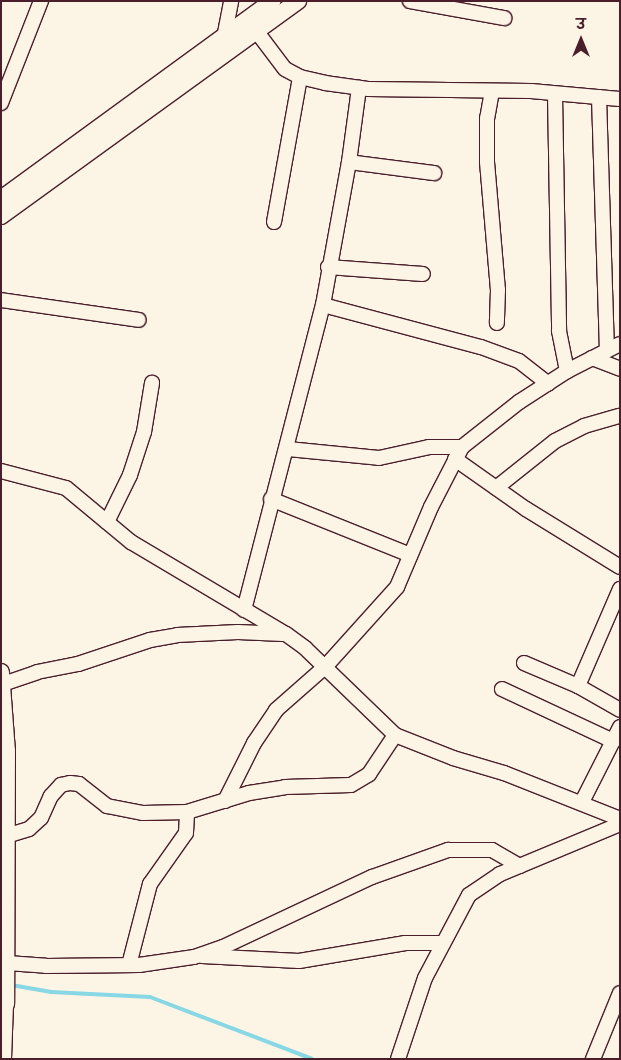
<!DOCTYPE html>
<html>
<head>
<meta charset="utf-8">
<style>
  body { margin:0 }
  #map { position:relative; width:621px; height:1060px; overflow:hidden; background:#fcf5e5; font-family:Itim,"Playpen Sans Deva",sans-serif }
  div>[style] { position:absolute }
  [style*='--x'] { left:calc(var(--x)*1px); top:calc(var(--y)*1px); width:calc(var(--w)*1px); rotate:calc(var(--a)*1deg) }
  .stream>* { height:4px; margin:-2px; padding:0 2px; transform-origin:2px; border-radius:2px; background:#88d7e5 }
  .roads { filter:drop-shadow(1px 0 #4a1f2b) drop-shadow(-1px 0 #4a1f2b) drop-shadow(0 1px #4a1f2b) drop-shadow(0 -1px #4a1f2b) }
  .minor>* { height:14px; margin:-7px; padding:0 7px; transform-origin:7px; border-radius:7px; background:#fcf5e5 }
  .major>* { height:16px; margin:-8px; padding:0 8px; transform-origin:8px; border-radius:8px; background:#fcf5e5 }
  span { translate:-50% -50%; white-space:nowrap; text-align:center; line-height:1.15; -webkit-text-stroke:4px #fcf5e5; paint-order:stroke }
  .frame { position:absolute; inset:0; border:2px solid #4a1f2b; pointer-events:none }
  .north { position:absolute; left:556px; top:15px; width:50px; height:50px; -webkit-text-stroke:4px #fcf5e5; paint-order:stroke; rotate:0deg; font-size:14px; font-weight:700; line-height:20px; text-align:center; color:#4a1f2b }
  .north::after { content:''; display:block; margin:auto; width:18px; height:22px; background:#4a1f2b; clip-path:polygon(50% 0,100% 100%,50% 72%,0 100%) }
</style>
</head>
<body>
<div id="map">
  <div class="stream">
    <div style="--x:11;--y:985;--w:41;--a:9.9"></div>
    <div style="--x:51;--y:992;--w:99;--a:2.9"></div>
    <div style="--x:150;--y:997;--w:173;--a:20.9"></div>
  </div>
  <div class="roads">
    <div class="minor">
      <div style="--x:410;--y:1;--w:96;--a:10.3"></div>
      <div style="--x:257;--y:32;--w:46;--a:52.9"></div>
      <div style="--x:285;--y:69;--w:17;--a:28"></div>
      <div style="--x:300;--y:77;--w:26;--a:13"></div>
      <div style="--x:325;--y:83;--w:43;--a:7.9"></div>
      <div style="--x:368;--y:89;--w:163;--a:0.7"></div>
      <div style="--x:531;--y:91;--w:89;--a:5.1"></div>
      <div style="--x:224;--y:38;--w:38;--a:-79"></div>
      <div style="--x:492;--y:91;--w:27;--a:100"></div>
      <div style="--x:487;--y:118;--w:44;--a:90"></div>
      <div style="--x:487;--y:162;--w:128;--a:85.1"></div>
      <div style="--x:498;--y:290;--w:33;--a:92"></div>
      <div style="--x:555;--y:94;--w:237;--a:89"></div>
      <div style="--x:559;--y:331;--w:41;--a:78.7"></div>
      <div style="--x:599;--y:97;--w:253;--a:88.2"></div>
      <div style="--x:1;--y:103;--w:110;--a:-68.6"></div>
      <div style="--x:349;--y:162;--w:86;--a:7.4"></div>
      <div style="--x:274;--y:222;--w:147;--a:-79.8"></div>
      <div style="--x:328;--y:267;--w:95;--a:4.2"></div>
      <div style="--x:1;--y:300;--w:139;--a:8.2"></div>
      <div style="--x:323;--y:305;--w:163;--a:14.9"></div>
      <div style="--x:481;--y:347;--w:40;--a:20.2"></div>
      <div style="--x:519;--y:361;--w:37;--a:38"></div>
      <div style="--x:592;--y:358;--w:30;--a:21"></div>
      <div style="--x:288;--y:449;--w:91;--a:5.6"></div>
      <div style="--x:379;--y:458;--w:51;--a:-12.4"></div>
      <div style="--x:429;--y:447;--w:33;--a:0"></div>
      <div style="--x:455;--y:459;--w:87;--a:35.2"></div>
      <div style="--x:526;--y:509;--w:110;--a:31.7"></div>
      <div style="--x:1;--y:471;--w:67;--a:14.7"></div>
      <div style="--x:66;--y:488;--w:85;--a:39.7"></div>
      <div style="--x:131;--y:542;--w:180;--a:30.7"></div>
      <div style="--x:286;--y:634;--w:24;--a:36"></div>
      <div style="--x:305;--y:648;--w:125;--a:44"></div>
      <div style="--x:395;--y:735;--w:62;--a:21.6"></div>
      <div style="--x:453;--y:758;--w:53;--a:16.4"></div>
      <div style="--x:504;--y:773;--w:125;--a:21.6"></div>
      <div style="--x:496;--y:488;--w:75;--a:-38.5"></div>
      <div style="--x:555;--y:441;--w:33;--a:-27"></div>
      <div style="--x:584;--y:426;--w:37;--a:-16"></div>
      <div style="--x:271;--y:499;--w:150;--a:21.9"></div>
      <div style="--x:107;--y:522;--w:52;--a:-63.9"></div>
      <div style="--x:130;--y:475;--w:45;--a:-72"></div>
      <div style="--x:144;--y:432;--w:50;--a:-80.7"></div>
      <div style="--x:244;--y:610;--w:315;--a:-75.5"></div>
      <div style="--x:323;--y:305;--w:145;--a:-79.7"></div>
      <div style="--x:349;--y:162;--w:75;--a:-82.3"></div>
      <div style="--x:524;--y:663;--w:59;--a:23.1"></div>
      <div style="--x:578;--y:686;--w:48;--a:29.7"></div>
      <div style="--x:3;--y:684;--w:36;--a:-19"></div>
      <div style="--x:37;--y:672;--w:42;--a:-11"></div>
      <div style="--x:78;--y:664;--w:76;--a:-18.4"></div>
      <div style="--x:150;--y:640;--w:27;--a:-10"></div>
      <div style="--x:177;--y:635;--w:61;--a:-2.8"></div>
      <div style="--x:238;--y:632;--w:45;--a:2.5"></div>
      <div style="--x:578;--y:686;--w:106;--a:-66.6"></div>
      <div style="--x:502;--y:689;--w:123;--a:25.1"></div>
      <div style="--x:225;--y:801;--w:65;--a:-63.4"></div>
      <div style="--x:254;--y:743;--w:40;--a:-56"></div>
      <div style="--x:276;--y:710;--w:65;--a:-41.3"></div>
      <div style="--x:325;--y:667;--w:108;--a:-48"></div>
      <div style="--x:397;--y:587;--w:87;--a:-67"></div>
      <div style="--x:431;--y:507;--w:68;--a:-62.7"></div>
      <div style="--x:462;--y:447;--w:73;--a:-38.3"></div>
      <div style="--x:519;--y:402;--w:57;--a:-32.9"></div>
      <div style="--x:567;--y:371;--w:59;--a:-27"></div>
      <div style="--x:582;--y:802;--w:84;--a:-63.1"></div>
      <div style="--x:6;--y:836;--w:24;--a:-17"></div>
      <div style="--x:29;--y:829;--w:16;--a:-43"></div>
      <div style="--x:41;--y:818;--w:24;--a:-66"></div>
      <div style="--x:51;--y:796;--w:15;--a:-48"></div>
      <div style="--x:61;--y:785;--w:9;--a:-13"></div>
      <div style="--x:70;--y:783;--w:9;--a:6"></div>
      <div style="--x:79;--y:784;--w:36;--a:38"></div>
      <div style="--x:107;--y:806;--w:37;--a:11"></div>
      <div style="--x:143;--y:813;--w:44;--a:-1.3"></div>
      <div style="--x:187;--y:812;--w:65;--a:-17"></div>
      <div style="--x:249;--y:793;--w:36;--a:-9"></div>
      <div style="--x:285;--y:787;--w:66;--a:-1.7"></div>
      <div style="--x:351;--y:785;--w:21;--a:-31"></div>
      <div style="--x:369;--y:774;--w:47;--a:-56.3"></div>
      <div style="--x:202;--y:956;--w:97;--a:3"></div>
      <div style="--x:299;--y:961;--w:108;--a:-9.6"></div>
      <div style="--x:405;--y:943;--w:38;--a:0"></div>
      <div style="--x:7;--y:963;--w:39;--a:4"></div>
      <div style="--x:46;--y:966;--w:93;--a:-0.6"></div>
      <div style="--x:139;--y:965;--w:56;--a:-8.3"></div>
      <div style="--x:194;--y:957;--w:31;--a:-19"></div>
      <div style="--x:223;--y:947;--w:165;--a:-25.2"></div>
      <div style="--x:372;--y:877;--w:81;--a:-19.6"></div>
      <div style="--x:448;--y:850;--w:44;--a:0"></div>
      <div style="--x:492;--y:850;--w:32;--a:30"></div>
      <div style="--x:129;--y:965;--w:84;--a:-75.5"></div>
      <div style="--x:150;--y:884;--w:62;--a:-54.8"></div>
      <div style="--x:186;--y:833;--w:21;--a:-87"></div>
      <div style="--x:4;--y:1059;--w:55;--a:-87.9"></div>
      <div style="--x:398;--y:1059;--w:85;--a:-71.6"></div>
      <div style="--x:425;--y:978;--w:94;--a:-62.1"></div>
      <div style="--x:469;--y:895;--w:37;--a:-34"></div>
      <div style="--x:500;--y:874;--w:130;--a:-22.6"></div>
      <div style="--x:593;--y:1059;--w:71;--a:-67.8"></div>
    </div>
    <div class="major">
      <div style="--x:1;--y:199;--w:336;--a:-36.1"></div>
      <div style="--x:1;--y:216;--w:367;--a:-35.9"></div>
      <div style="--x:1;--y:672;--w:79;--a:85.7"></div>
      <div style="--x:7;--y:751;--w:253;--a:90.2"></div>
    </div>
  </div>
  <div class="frame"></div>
  <div class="north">उ</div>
</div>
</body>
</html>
